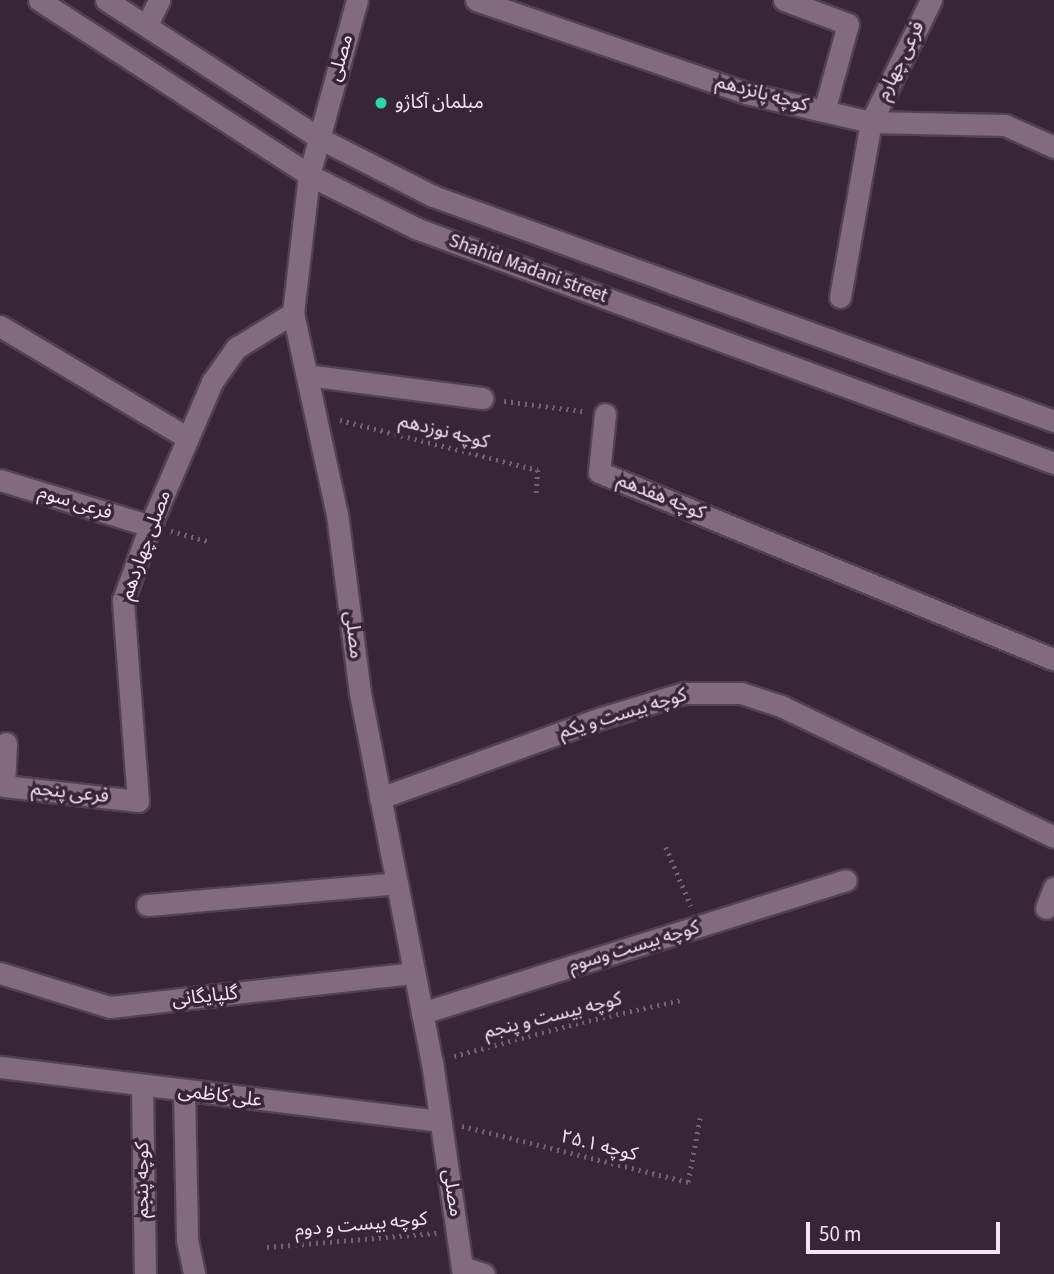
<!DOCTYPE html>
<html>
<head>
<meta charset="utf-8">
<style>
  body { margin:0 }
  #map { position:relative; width:1054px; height:1274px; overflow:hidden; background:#382535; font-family:"Source Sans 3","Noto Sans Arabic",sans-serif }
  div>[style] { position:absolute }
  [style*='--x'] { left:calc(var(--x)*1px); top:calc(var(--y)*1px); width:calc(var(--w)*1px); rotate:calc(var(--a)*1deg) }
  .path>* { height:4.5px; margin-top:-2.25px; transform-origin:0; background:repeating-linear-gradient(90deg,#736371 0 2px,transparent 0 7px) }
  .roads { filter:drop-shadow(2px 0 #52424f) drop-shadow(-2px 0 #52424f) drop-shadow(0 2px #52424f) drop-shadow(0 -2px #52424f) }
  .street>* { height:21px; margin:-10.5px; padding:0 10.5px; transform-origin:10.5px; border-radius:10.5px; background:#816b7d }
  .secondary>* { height:21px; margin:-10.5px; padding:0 10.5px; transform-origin:10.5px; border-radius:10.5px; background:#816b7d }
  .dots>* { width:19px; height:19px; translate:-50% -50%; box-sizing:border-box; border:4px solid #382535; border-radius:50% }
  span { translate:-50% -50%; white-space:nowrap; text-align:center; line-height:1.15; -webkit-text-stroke:7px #382535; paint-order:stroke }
  .street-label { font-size:19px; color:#f3e7f1 }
  .poi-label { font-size:19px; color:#f3e7f1 }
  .left { translate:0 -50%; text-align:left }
  .scale { position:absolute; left:806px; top:1222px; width:194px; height:32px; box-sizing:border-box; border:4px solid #f3e7f1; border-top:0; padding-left:9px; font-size:21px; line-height:24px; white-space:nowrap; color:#f3e7f1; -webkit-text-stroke:5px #382535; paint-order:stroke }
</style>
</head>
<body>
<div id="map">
  <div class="path">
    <div style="--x:504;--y:401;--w:79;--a:7.3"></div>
    <div style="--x:340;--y:420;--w:204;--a:14.2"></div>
    <div style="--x:538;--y:470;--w:27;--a:94"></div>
    <div style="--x:171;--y:531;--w:41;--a:15.4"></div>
    <div style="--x:666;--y:847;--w:64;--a:67"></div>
    <div style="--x:454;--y:1056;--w:132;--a:-14.9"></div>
    <div style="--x:582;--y:1022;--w:101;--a:-12.5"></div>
    <div style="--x:462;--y:1126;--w:233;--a:13.9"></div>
    <div style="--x:688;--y:1182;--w:65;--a:-79.4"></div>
    <div style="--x:267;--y:1247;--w:170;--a:-4.7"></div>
  </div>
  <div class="roads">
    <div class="street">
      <div style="--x:476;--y:0;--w:286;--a:19"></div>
      <div style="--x:746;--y:93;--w:128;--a:13.1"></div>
      <div style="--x:871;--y:122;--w:134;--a:1.3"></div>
      <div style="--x:1005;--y:125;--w:54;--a:24.2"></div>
      <div style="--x:784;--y:0;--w:68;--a:20.6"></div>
      <div style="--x:848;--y:24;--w:90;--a:105.4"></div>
      <div style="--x:146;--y:26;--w:29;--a:-63"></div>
      <div style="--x:840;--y:297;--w:178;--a:-80"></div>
      <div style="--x:871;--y:122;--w:136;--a:-63.8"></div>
      <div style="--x:0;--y:326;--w:219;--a:30.8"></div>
      <div style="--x:307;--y:375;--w:177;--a:7.5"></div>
      <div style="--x:605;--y:414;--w:58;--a:95.9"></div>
      <div style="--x:599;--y:472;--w:492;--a:22.4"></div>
      <div style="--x:0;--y:480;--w:157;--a:17"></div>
      <div style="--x:6;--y:743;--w:43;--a:92.7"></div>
      <div style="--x:4;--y:786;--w:135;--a:6.4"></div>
      <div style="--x:138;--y:801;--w:202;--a:-94.3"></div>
      <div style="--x:123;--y:600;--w:79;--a:-70"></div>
      <div style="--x:150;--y:526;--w:157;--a:-66.7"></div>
      <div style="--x:212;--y:382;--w:42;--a:-54.8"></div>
      <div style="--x:236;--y:348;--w:67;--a:-31.6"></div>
      <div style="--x:380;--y:798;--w:235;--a:-19.9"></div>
      <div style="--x:601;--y:718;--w:87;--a:-16.8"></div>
      <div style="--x:684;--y:693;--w:57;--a:0"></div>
      <div style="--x:741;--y:693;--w:42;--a:18"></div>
      <div style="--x:781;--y:706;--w:303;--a:25.6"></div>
      <div style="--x:147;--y:905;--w:251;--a:-5"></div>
      <div style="--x:1046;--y:908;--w:22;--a:-69"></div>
      <div style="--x:0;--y:973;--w:115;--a:17.2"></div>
      <div style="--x:110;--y:1007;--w:306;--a:-6.4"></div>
      <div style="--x:422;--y:1013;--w:444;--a:-17.4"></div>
      <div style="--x:0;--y:1067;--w:444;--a:7"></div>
      <div style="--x:142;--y:1086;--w:188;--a:89.1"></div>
      <div style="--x:184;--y:1092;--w:148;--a:88.8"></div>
      <div style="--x:187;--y:1240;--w:35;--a:78"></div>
      <div style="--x:462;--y:1267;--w:23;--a:18"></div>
    </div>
    <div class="secondary">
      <div style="--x:39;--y:0;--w:322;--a:32.9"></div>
      <div style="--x:309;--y:175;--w:122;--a:26.4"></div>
      <div style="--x:418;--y:229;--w:678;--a:20.2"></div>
      <div style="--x:106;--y:0;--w:254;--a:32.9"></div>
      <div style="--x:319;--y:138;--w:128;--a:27"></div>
      <div style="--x:433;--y:196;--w:661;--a:19.92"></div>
      <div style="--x:357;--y:0;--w:181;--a:105.3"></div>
      <div style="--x:309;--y:175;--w:139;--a:96.6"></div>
      <div style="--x:293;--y:313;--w:206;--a:77.7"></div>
      <div style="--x:337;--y:514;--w:180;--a:82.7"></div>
      <div style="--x:360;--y:693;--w:376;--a:79"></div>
      <div style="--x:432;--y:1062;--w:214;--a:81.7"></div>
    </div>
  </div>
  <div class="dots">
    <div style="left:381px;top:103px;background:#31d4a9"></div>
  </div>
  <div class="street-label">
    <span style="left:341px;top:58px;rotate:-74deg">مصلی</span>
    <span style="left:901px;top:61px;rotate:-64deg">فرعی چهارم</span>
    <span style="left:762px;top:94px;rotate:15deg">کوچه پانزدهم</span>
    <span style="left:528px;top:269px;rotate:20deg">Shahid Madani street</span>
    <span style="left:444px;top:432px;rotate:14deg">کوچه نوزدهم</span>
    <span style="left:661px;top:497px;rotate:22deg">کوچه هفدهم</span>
    <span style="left:75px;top:503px;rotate:17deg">فرعی سوم</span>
    <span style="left:146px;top:545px;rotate:-70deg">مصلی چهاردهم</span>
    <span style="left:353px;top:635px;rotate:83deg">مصلی</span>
    <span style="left:623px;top:714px;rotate:-17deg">کوچه بیست و یکم</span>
    <span style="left:70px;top:793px;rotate:6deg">فرعی پنجم</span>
    <span style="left:634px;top:947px;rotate:-17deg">کوچه بیست وسوم</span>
    <span style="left:205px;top:997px;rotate:-6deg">گلپایگانی</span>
    <span style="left:553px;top:1016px;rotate:-14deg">کوچه بیست و پنجم</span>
    <span style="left:220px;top:1096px;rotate:7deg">علی کاظمی</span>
    <span style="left:599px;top:1146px;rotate:14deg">کوچه ۲۵.۱</span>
    <span style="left:143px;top:1180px;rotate:-90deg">کوچه پنجم</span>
    <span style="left:452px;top:1193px;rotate:81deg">مصلی</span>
    <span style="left:361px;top:1225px;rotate:-5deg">کوچه بیست و دوم</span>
  </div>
  <div class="poi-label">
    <span class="left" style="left:395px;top:103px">مبلمان آکاژو</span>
  </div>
  <div class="scale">50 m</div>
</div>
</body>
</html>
